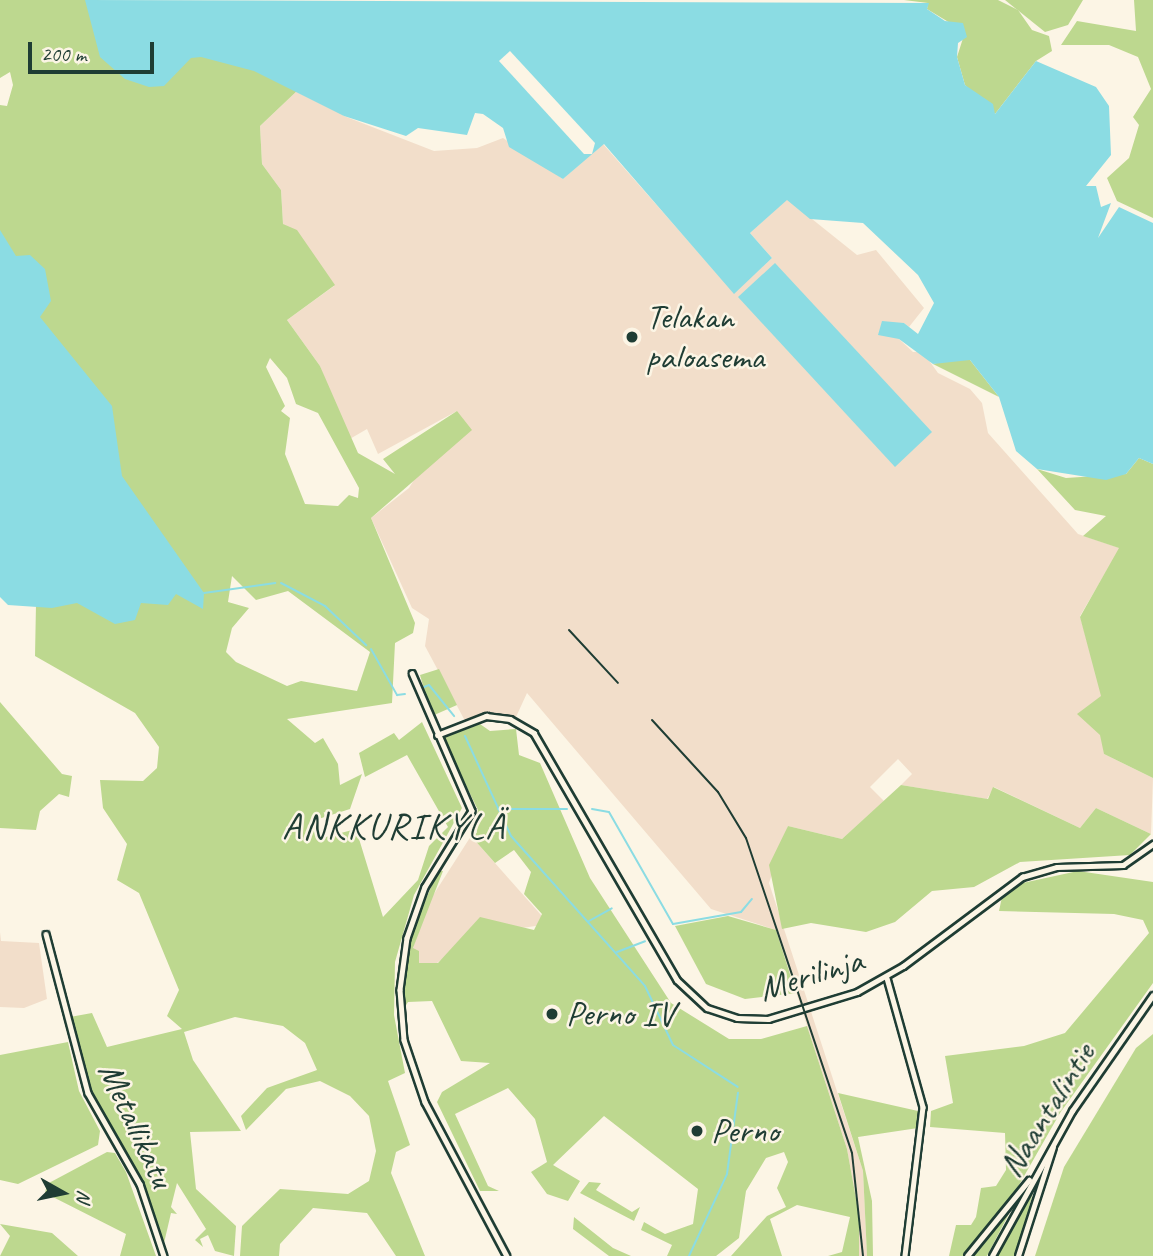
<!DOCTYPE html>
<html>
<head>
<meta charset="utf-8">
<style>
  body { margin:0 }
  #map { position:relative; width:1153px; height:1256px; overflow:hidden; background:#fcf5e5; font-family:Caveat,sans-serif }
  div>[style] { position:absolute }
  [style*='--x'] { left:calc(var(--x)*1px); top:calc(var(--y)*1px); width:calc(var(--w)*1px); rotate:calc(var(--a)*1deg) }
  .built>* { inset:0; background:#f2deca }
  .green>* { inset:0; background:#bdd88f }
  .water>* { inset:0; background:#8bdce3 }
  .pier>* { inset:0; background:#fcf5e5 }
  .stream>* { height:2px; margin:-1px; padding:0 1px; transform-origin:1px; border-radius:1px; background:#8bdce3 }
  .roads { filter:drop-shadow(2px 0 #1f3d34) drop-shadow(-2px 0 #1f3d34) drop-shadow(0 2px #1f3d34) drop-shadow(0 -2px #1f3d34) }
  .secondary>* { height:4.5px; margin:-2.25px; padding:0 2.25px; transform-origin:2.25px; border-radius:2.25px; background:#fcf5e5 }
  .rail>* { height:2px; margin:-1px; padding:0 1px; transform-origin:1px; border-radius:1px; background:#1f3d34 }
  .dots>* { width:19px; height:19px; translate:-50% -50%; box-sizing:border-box; border:4px solid #fcf5e5; border-radius:50% }
  span { translate:-50% -50%; white-space:nowrap; text-align:center; line-height:1.15; -webkit-text-stroke:5px #fcf5e5; paint-order:stroke }
  .poi-label { font-size:35px; color:#1f3d34 }
  .left { translate:0 -50%; text-align:left }
  .street-label { font-size:35px; color:#1f3d34 }
  .neighbourhood-label { font-size:37px; color:#1f3d34; letter-spacing:2px }
  .north { position:absolute; left:28px; top:1158px; width:70px; height:70px; -webkit-text-stroke:5px #fcf5e5; paint-order:stroke; rotate:99deg; font-size:19px; font-weight:700; line-height:28px; text-align:center; color:#1f3d34 }
  .north::after { content:''; display:block; margin:auto; width:24px; height:32px; background:#1f3d34; clip-path:polygon(50% 0,100% 100%,50% 72%,0 100%) }
  .scale { position:absolute; left:28px; top:42px; width:126px; height:32px; box-sizing:border-box; border:4px solid #1f3d34; border-top:0; padding-left:9px; font-size:21px; line-height:24px; white-space:nowrap; color:#1f3d34; -webkit-text-stroke:5px #fcf5e5; paint-order:stroke }
</style>
</head>
<body>
<div id="map">
  <div class="built">
    <div style="clip-path:polygon(299px 89px,344px 116px,434px 151px,477px 148px,503px 138px,563px 179px,603px 144px,734px 293px,772px 258px,750px 233px,787px 199px,857px 255px,876px 250px,924px 308px,909px 327px,904px 323px,899px 339px,913px 352px,923px 352px,938px 373px,970px 389px,982px 403px,988px 433px,1078px 534px,1120px 548px,1080px 616px,1102px 696px,1104px 754px,1153px 778px,1151px 834px,1096px 808px,1080px 828px,994px 787px,987px 799px,901px 785px,912px 774px,898px 759px,870px 787px,884px 801px,842px 839px,788px 826px,769px 883px,863px 1171px,867px 1256px,859px 1256px,859px 1215px,847px 1149px,776px 930px,711px 909px,527px 693px,516px 717px,464px 719px,425px 646px,429px 619px,412px 608px,371px 518px,409px 488px,457px 411px,378px 454px,367px 429px,348px 440px,320px 366px,287px 320px,334px 286px,283px 224px,281px 190px,262px 164px,260px 126px)"></div>
    <div style="clip-path:polygon(471px 836px,549px 924px,475px 935px,437px 963px,419px 963px,413px 948px,425px 908px)"></div>
    <div style="clip-path:polygon(0 932px,1px 941px,39px 943px,47px 999px,24px 1008px,0 1007px)"></div>
  </div>
  <div class="green">
    <div style="clip-path:polygon(evenodd,0 0,99px 0,194px 47px,288px 77px,344px 116px,299px 89px,260px 126px,262px 164px,281px 190px,283px 224px,297px 230px,335px 285px,287px 320px,320px 366px,358px 453px,395px 474px,383px 459px,457px 411px,472px 430px,371px 518px,415px 623px,413px 633px,395px 643px,392px 703px,287px 719px,315px 743px,323px 738px,338px 764px,340px 785px,362px 774px,350px 809px,312px 821px,322px 838px,356px 829px,383px 917px,418px 880px,429px 846px,448px 827px,407px 755px,365px 777px,359px 753px,394px 733px,399px 740px,422px 722px,462px 808px,414px 895px,395px 962px,394px 1015px,405px 1073px,388px 1081px,410px 1145px,396px 1152px,391px 1173px,425px 1256px,396px 1256px,367px 1213px,313px 1208px,280px 1244px,279px 1256px,240px 1256px,242px 1226px,280px 1189px,348px 1194px,369px 1181px,376px 1151px,369px 1116px,350px 1096px,320px 1081px,286px 1089px,246px 1130px,241px 1116px,267px 1088px,317px 1070px,305px 1043px,283px 1026px,235px 1017px,184px 1032px,193px 1060px,241px 1131px,190px 1132px,196px 1189px,236px 1226px,234px 1256px,215px 1251px,208px 1235px,200px 1239px,203px 1247px,195px 1240px,206px 1229px,177px 1183px,171px 1207px,177px 1214px,171px 1213px,164px 1243px,142px 1182px,85px 1078px,70px 1017px,92px 1013px,107px 1047px,182px 1029px,167px 1016px,179px 990px,139px 893px,117px 880px,127px 844px,103px 808px,100px 780px,143px 781px,157px 768px,159px 747px,135px 713px,35px 656px,36px 604px,0 265px,0 105px,7px 106px,13px 85px,10px 72px,0 78px,0 0,270px 358px,287px 378px,296px 404px,318px 413px,359px 488px,358px 498px,349px 495px,338px 506px,305px 504px,285px 454px,290px 418px,281px 411px,285px 406px,266px 367px,270px 358px,0 0,232px 576px,256px 600px,288px 591px,370px 652px,357px 691px,301px 681px,287px 686px,236px 662px,226px 652px,232px 628px,249px 608px,228px 602px,232px 576px)"></div>
    <div style="clip-path:polygon(904px 0,998px 0,1018px 10px,1032px 30px,1049px 36px,1052px 51px,1036px 61px,995px 114px,965px 85px,957px 57px,965px 32px,927px 9px,928px 3px)"></div>
    <div style="clip-path:polygon(1005px 0,1083px 0,1068px 25px,1045px 32px)"></div>
    <div style="clip-path:polygon(1134px 0,1153px 0,1153px 218px,1117px 201px,1107px 178px,1129px 158px,1139px 125px,1133px 117px,1151px 89px,1138px 57px,1109px 45px,1061px 45px,1077px 21px,1136px 31px)"></div>
    <div style="clip-path:polygon(956px 358px,970px 360px,999px 397px,933px 364px)"></div>
    <div style="clip-path:polygon(1139px 458px,1153px 464px,1153px 778px,1104px 754px,1100px 735px,1077px 714px,1101px 696px,1080px 617px,1119px 548px,1083px 536px,1106px 516px,1075px 510px,1037px 469px,1066px 478px,1126px 474px)"></div>
    <div style="clip-path:polygon(439px 669px,457px 705px,432px 716px,420px 675px)"></div>
    <div style="clip-path:polygon(0 702px,62px 774px,72px 776px,69px 797px,59px 794px,40px 811px,36px 830px,0 828px)"></div>
    <div style="clip-path:polygon(480px 724px,490px 731px,516px 729px,519px 755px,540px 763px,590px 878px,671px 1003px,729px 1039px,761px 1039px,807px 1026px,847px 1149px,859px 1215px,859px 1256px,828px 1256px,842px 1252px,850px 1217px,797px 1205px,770px 1219px,782px 1256px,731px 1256px,767px 1216px,786px 1207px,777px 1188px,788px 1162px,784px 1152px,766px 1158px,746px 1191px,739px 1238px,716px 1256px,667px 1256px,672px 1245px,641px 1230px,644px 1222px,665px 1234px,693px 1224px,698px 1189px,604px 1116px,553px 1165px,580px 1181px,568px 1201px,547px 1194px,531px 1172px,547px 1162px,535px 1119px,508px 1088px,455px 1114px,488px 1186px,499px 1191px,480px 1191px,437px 1102px,442px 1092px,490px 1063px,461px 1061px,432px 1001px,408px 1002px,403px 1010px,402px 997px,411px 934px,438px 871px,443px 871px,413px 948px,419px 951px,419px 963px,438px 963px,480px 917px,534px 930px,542px 914px,524px 894px,531px 872px,514px 850px,495px 863px,471px 836px,478px 810px,443px 738px)"></div>
    <div style="clip-path:polygon(901px 785px,988px 799px,993px 787px,1080px 828px,1096px 808px,1151px 834px,1130px 855px,1020px 862px,974px 887px,932px 891px,895px 922px,866px 932px,811px 923px,782px 929px,769px 865px,788px 826px,842px 839px)"></div>
    <div style="clip-path:polygon(1078px 871px,1153px 882px,1153px 983px,1060px 1113px,1011px 1199px,963px 1256px,949px 1256px,956px 1225px,971px 1225px,976px 1217px,981px 1188px,996px 1186px,1006px 1170px,1005px 1133px,930px 1127px,931px 1111px,953px 1103px,945px 1056px,1024px 1046px,1065px 1033px,1149px 933px,1143px 920px,1114px 914px,999px 911px,1002px 897px,1018px 884px)"></div>
    <div style="clip-path:polygon(728px 916px,776px 930px,796px 993px,745px 999px,706px 984px,675px 926px)"></div>
    <div style="clip-path:polygon(1153px 1034px,1153px 1256px,1035px 1256px,1064px 1167px,1136px 1048px)"></div>
    <div style="clip-path:polygon(68px 1042px,79px 1091px,100px 1131px,98px 1145px,18px 1184px,0 1180px,0 1055px)"></div>
    <div style="clip-path:polygon(838px 1093px,918px 1111px,918px 1128px,858px 1137px,872px 1201px,873px 1256px,867px 1256px,863px 1171px)"></div>
    <div style="clip-path:polygon(107px 1152px,115px 1153px,126px 1172px,156px 1256px,120px 1256px,126px 1234px,45px 1193px,47px 1184px)"></div>
    <div style="clip-path:polygon(1038px 1174px,1016px 1256px,996px 1256px)"></div>
    <div style="clip-path:polygon(589px 1182px,601px 1183px,596px 1190px,632px 1212px,640px 1207px,634px 1221px,580px 1193px)"></div>
    <div style="clip-path:polygon(1015px 1202px,987px 1256px,970px 1256px)"></div>
    <div style="clip-path:polygon(574px 1217px,613px 1248px,631px 1256px,609px 1256px,573px 1229px)"></div>
    <div style="clip-path:polygon(0 1224px,52px 1233px,78px 1256px,0 1256px,10px 1236px)"></div>
  </div>
  <div class="water">
    <div style="clip-path:polygon(85px 0,929px 3px,927px 9px,945px 21px,963px 23px,967px 37px,958px 43px,957px 57px,965px 85px,993px 104px,995px 114px,1036px 61px,1096px 87px,1109px 106px,1111px 155px,1086px 186px,1096px 186px,1101px 207px,1111px 203px,1098px 238px,1119px 207px,1153px 223px,1153px 464px,1139px 458px,1126px 474px,1106px 480px,1037px 469px,1016px 451px,999px 397px,970px 360px,933px 364px,899px 339px,878px 335px,882px 321px,904px 323px,918px 334px,934px 303px,918px 275px,863px 223px,810px 219px,787px 200px,750px 233px,772px 258px,734px 294px,604px 144px,563px 179px,509px 147px,503px 128px,483px 114px,475px 113px,467px 135px,418px 128px,406px 136px,344px 116px,254px 71px,201px 57px,191px 58px,164px 86px,149px 87px,125px 79px,100px 57px)"></div>
    <div style="clip-path:polygon(0 230px,16px 256px,30px 255px,45px 269px,51px 301px,40px 317px,112px 406px,122px 476px,204px 593px,203px 609px,176px 594px,168px 605px,141px 603px,135px 620px,115px 624px,77px 603px,52px 608px,8px 605px,0 597px)"></div>
    <div style="clip-path:polygon(775px 263px,932px 432px,895px 467px,738px 297px)"></div>
  </div>
  <div class="pier">
    <div style="clip-path:polygon(510px 51px,595px 143px,592px 154px,584px 154px,499px 61px)"></div>
  </div>
  <div class="stream">
    <div style="--x:281;--y:583;--w:50;--a:27.6"></div>
    <div style="--x:325;--y:606;--w:57;--a:43.6"></div>
    <div style="--x:204;--y:593;--w:72;--a:-8"></div>
    <div style="--x:371;--y:649;--w:53;--a:60.5"></div>
    <div style="--x:397;--y:695;--w:8;--a:-7"></div>
    <div style="--x:424;--y:687;--w:5;--a:-22"></div>
    <div style="--x:429;--y:685;--w:40;--a:51"></div>
    <div style="--x:465;--y:736;--w:110;--a:65.3"></div>
    <div style="--x:511;--y:836;--w:201;--a:48.2"></div>
    <div style="--x:645;--y:986;--w:65;--a:64.6"></div>
    <div style="--x:673;--y:1045;--w:77;--a:32.9"></div>
    <div style="--x:498;--y:809;--w:69;--a:0"></div>
    <div style="--x:592;--y:809;--w:17;--a:10"></div>
    <div style="--x:609;--y:812;--w:129;--a:60.3"></div>
    <div style="--x:673;--y:924;--w:69;--a:-10"></div>
    <div style="--x:741;--y:912;--w:17;--a:-50"></div>
    <div style="--x:589;--y:921;--w:26;--a:-29"></div>
    <div style="--x:617;--y:952;--w:30;--a:-21"></div>
    <div style="--x:689;--y:1256;--w:90;--a:-65.1"></div>
    <div style="--x:727;--y:1174;--w:82;--a:-82.3"></div>
  </div>
  <div class="roads">
    <div class="secondary">
      <div style="--x:412;--y:673;--w:150;--a:66.5"></div>
      <div style="--x:472;--y:811;--w:89;--a:121.7"></div>
      <div style="--x:425;--y:887;--w:54;--a:109.4"></div>
      <div style="--x:407;--y:938;--w:52;--a:97.7"></div>
      <div style="--x:400;--y:990;--w:50;--a:85.4"></div>
      <div style="--x:404;--y:1040;--w:65;--a:71.3"></div>
      <div style="--x:425;--y:1102;--w:174;--a:62"></div>
      <div style="--x:437;--y:735;--w:53;--a:-21.2"></div>
      <div style="--x:486;--y:716;--w:24;--a:7"></div>
      <div style="--x:510;--y:719;--w:28;--a:30"></div>
      <div style="--x:534;--y:733;--w:285;--a:59.9"></div>
      <div style="--x:677;--y:980;--w:41;--a:43"></div>
      <div style="--x:707;--y:1008;--w:32;--a:18"></div>
      <div style="--x:737;--y:1018;--w:31;--a:2"></div>
      <div style="--x:768;--y:1019;--w:93;--a:-16.9"></div>
      <div style="--x:857;--y:992;--w:53;--a:-29.5"></div>
      <div style="--x:903;--y:966;--w:149;--a:-36.8"></div>
      <div style="--x:1022;--y:877;--w:36;--a:-16"></div>
      <div style="--x:1057;--y:867;--w:66;--a:-1.7"></div>
      <div style="--x:1123;--y:865;--w:37;--a:-35"></div>
      <div style="--x:46;--y:934;--w:164;--a:75.2"></div>
      <div style="--x:88;--y:1093;--w:105;--a:60.3"></div>
      <div style="--x:140;--y:1184;--w:76;--a:71.6"></div>
      <div style="--x:887;--y:978;--w:134;--a:74.4"></div>
      <div style="--x:923;--y:1107;--w:150;--a:96.9"></div>
      <div style="--x:967;--y:1256;--w:98;--a:-50.8"></div>
      <div style="--x:992;--y:1256;--w:166;--a:-61.1"></div>
      <div style="--x:1072;--y:1111;--w:141;--a:-55.1"></div>
      <div style="--x:1018;--y:1256;--w:114;--a:-72.2"></div>
    </div>
  </div>
  <div class="rail">
    <div style="--x:569;--y:630;--w:72;--a:47.2"></div>
    <div style="--x:652;--y:720;--w:98;--a:47.5"></div>
    <div style="--x:718;--y:792;--w:54;--a:58.7"></div>
    <div style="--x:746;--y:838;--w:332;--a:71.4"></div>
    <div style="--x:852;--y:1153;--w:104;--a:83.9"></div>
  </div>
  <div class="dots">
    <div style="left:632px;top:337px;background:#1f3d34"></div>
    <div style="left:552px;top:1014px;background:#1f3d34"></div>
    <div style="left:697px;top:1131px;background:#1f3d34"></div>
  </div>
  <div class="poi-label">
    <span class="left" style="left:646px;top:337px">Telakan<br>paloasema</span>
    <span class="left" style="left:566px;top:1014px">Perno IV</span>
    <span class="left" style="left:711px;top:1131px">Perno</span>
  </div>
  <div class="street-label">
    <span style="left:811px;top:975px;rotate:-17deg">Merilinja</span>
    <span style="left:1047px;top:1110px;rotate:-58deg">Naantalintie</span>
    <span style="left:136px;top:1125px;rotate:65deg">Metallikatu</span>
  </div>
  <div class="neighbourhood-label">
    <span style="left:394px;top:826px">ANKKURIKYLÄ</span>
  </div>
  <div class="north">N</div>
  <div class="scale">200 m</div>
</div>
</body>
</html>
